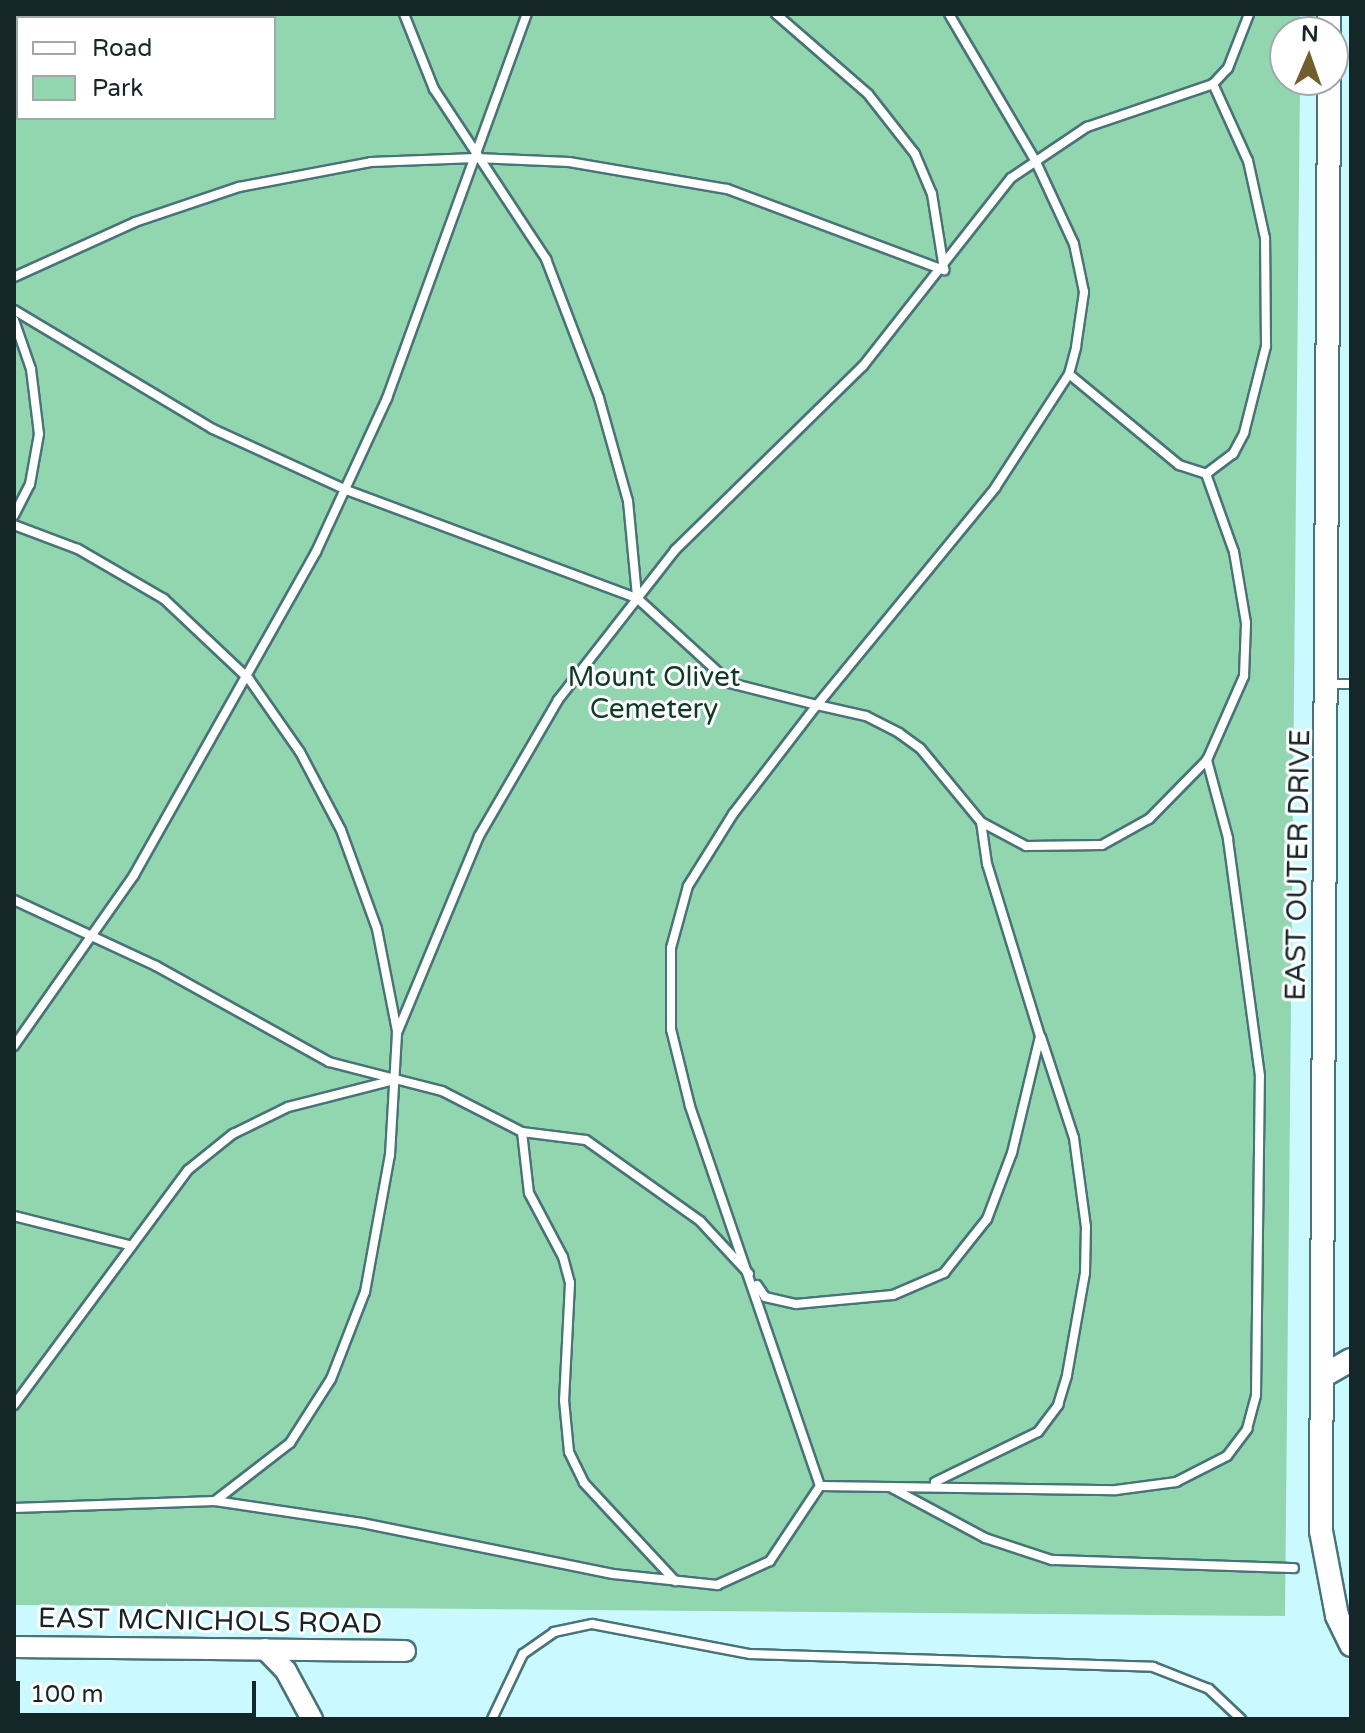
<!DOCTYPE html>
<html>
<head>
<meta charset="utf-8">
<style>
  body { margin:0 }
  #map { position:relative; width:1365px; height:1733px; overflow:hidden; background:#caf9ff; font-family:"Varela Round",sans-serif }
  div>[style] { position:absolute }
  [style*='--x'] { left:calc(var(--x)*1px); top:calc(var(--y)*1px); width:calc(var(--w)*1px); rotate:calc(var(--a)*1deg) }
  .green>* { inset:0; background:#91d6af }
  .roads { filter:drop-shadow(2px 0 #487479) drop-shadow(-2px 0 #487479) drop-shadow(0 2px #487479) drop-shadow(0 -2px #487479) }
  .service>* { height:8px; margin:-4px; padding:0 4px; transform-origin:4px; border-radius:4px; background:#fff }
  .tertiary>* { height:20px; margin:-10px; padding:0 10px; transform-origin:10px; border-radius:10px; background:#fff }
  .secondary>* { height:22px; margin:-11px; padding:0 11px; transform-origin:11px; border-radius:11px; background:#fff }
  span { translate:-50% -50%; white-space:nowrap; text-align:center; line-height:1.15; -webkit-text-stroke:6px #fff; paint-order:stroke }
  .park-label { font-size:28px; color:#0e3b25 }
  .street-label { font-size:28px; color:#142628 }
  .frame { position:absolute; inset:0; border:16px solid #142628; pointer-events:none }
  .legend { position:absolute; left:16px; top:16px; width:260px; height:104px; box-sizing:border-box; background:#fff; border:2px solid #a1a8a9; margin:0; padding:10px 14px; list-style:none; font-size:24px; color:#142628 }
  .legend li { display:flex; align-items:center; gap:16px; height:40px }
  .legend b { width:40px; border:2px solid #a1a8a9 }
  .north { position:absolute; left:1269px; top:16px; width:80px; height:80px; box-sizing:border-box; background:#fff; border:2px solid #a1a8a9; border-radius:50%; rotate:2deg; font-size:22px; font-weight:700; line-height:32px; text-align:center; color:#142628 }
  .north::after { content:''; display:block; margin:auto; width:28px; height:36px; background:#725e2d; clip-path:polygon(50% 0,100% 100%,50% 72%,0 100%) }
  .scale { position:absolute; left:16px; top:1681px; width:240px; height:36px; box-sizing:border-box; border:4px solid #142628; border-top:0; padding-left:10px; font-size:24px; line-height:28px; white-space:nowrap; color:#142628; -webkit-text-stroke:6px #fff; paint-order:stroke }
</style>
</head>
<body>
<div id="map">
  <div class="green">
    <div style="clip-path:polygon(evenodd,14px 14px,1300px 14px,1300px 32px,1285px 32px,1285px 80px,1300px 80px,1285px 1616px,14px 1605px,14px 14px,18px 18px,274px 18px,274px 118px,18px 118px,18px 18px)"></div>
  </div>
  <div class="roads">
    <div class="service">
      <div style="--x:404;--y:14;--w:81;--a:68.2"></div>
      <div style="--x:434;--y:89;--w:204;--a:56.6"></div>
      <div style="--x:546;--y:259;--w:149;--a:69.1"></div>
      <div style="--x:599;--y:398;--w:107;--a:74.3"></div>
      <div style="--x:628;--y:501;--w:96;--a:84.6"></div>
      <div style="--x:776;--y:14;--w:122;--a:41"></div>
      <div style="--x:868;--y:94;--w:76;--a:51.9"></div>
      <div style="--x:915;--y:154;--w:43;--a:67"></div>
      <div style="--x:932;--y:194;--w:76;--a:80.9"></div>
      <div style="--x:14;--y:277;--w:133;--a:-24.4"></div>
      <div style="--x:135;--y:222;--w:110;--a:-18.6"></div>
      <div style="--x:239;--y:187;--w:134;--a:-10.7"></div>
      <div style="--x:371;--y:162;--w:105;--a:-2.2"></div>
      <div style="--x:476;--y:158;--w:93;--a:2.5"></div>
      <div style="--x:569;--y:162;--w:160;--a:9.7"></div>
      <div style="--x:727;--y:189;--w:232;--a:20.5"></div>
      <div style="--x:14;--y:310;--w:232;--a:30.9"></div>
      <div style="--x:213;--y:429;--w:146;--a:24.6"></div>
      <div style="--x:346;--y:490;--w:310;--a:20.4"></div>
      <div style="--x:637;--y:598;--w:126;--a:42.4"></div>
      <div style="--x:730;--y:683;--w:90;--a:14.2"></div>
      <div style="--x:817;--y:705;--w:281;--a:-50.6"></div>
      <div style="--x:995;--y:488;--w:136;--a:-57"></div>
      <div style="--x:1069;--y:374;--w:28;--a:-75"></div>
      <div style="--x:1076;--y:347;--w:56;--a:-81.7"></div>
      <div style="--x:1084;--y:292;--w:49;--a:-101.8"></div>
      <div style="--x:1074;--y:244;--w:93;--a:-114.9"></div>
      <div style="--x:1035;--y:160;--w:169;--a:-120.5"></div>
      <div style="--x:14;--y:320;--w:52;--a:70.9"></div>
      <div style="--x:31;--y:369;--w:65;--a:83"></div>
      <div style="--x:39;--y:434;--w:51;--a:100.2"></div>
      <div style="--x:30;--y:484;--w:35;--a:117"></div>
      <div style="--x:1069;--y:374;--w:143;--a:39.6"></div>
      <div style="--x:1179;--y:465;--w:28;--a:18"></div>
      <div style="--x:1206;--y:474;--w:34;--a:-37"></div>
      <div style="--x:1233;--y:454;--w:24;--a:-62"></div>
      <div style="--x:1244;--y:433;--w:90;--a:-75.8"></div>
      <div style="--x:1266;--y:346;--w:108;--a:-90.5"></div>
      <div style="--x:1265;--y:238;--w:79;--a:-102.4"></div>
      <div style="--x:1248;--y:161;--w:85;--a:-114.4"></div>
      <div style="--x:14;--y:525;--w:68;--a:20.6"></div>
      <div style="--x:78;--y:549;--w:99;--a:30.2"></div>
      <div style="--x:164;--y:599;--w:117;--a:43.3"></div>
      <div style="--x:249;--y:679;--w:89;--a:55.1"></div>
      <div style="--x:300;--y:752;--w:88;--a:62.3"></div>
      <div style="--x:341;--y:830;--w:105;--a:70"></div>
      <div style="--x:377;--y:929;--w:104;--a:78.9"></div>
      <div style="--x:1330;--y:684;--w:21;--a:0"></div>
      <div style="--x:14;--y:900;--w:157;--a:24.9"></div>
      <div style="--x:156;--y:966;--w:198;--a:29"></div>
      <div style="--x:329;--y:1062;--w:117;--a:14.4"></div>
      <div style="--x:442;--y:1091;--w:90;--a:27.1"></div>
      <div style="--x:522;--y:1132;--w:64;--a:7.1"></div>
      <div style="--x:586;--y:1140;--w:140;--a:35.4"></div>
      <div style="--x:700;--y:1221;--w:72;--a:47.2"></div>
      <div style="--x:14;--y:1046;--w:209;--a:-54.9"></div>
      <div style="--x:134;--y:875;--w:371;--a:-60.6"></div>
      <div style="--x:316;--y:552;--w:170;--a:-65.2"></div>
      <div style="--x:387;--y:398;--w:409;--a:-70"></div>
      <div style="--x:522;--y:1132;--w:61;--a:83.5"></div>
      <div style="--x:529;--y:1193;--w:72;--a:62"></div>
      <div style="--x:563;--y:1257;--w:27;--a:75"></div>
      <div style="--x:570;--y:1283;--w:117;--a:92.9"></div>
      <div style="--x:564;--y:1400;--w:52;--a:84.5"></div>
      <div style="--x:569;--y:1452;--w:34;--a:64"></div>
      <div style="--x:584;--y:1483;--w:134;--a:47.1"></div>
      <div style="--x:14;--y:1216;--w:119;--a:14.2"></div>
      <div style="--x:757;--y:1285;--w:14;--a:56"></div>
      <div style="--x:765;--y:1297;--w:32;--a:13"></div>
      <div style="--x:796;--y:1304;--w:97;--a:-5.3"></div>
      <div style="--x:893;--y:1295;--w:56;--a:-23.3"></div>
      <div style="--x:944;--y:1273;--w:69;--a:-51.5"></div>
      <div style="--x:987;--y:1219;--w:71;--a:-69.3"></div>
      <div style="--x:1012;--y:1153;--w:120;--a:-76.5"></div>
      <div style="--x:1040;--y:1036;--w:180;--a:-107.1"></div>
      <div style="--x:987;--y:864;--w:42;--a:-98.1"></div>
      <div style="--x:14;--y:1405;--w:292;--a:-53.5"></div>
      <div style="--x:188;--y:1170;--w:58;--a:-38.7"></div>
      <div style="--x:233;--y:1134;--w:61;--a:-26.1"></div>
      <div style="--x:288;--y:1107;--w:105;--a:-14.3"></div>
      <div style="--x:935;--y:1482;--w:114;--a:-25.9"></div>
      <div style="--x:1038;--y:1432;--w:34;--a:-53"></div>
      <div style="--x:1058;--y:1405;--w:31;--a:-73"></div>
      <div style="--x:1067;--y:1375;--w:104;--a:-80"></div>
      <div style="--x:1085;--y:1273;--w:46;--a:-88.8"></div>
      <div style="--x:1086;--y:1227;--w:90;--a:-97.7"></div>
      <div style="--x:1074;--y:1138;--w:106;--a:-108.1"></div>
      <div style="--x:820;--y:1486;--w:402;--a:-108.9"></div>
      <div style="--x:690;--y:1106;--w:79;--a:-103.9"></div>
      <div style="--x:671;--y:1029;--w:81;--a:-90"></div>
      <div style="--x:671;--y:948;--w:64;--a:-74.7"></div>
      <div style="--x:688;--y:886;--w:85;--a:-58"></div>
      <div style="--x:733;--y:814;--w:138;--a:-52.4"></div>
      <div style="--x:817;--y:705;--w:50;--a:12.7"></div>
      <div style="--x:866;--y:716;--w:37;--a:27"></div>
      <div style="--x:899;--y:733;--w:26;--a:36"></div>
      <div style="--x:920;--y:748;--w:96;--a:50.5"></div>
      <div style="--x:981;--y:822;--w:51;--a:28.1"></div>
      <div style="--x:1026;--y:846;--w:76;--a:-0.8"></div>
      <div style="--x:1102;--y:845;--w:54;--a:-29"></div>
      <div style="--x:1149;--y:819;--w:83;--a:-45.5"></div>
      <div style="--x:1207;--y:760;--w:92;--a:-66.2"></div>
      <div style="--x:1244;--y:676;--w:53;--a:-87.8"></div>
      <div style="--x:1246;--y:623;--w:72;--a:-99.6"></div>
      <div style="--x:1234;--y:552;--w:83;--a:-109.7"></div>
      <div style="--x:890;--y:1487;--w:108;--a:28.2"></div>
      <div style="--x:985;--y:1538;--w:71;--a:18.2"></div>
      <div style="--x:1052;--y:1560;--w:242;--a:1.9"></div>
      <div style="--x:215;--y:1501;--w:149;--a:8.5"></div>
      <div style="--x:362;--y:1523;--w:256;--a:11.5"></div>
      <div style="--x:613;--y:1574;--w:105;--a:6"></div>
      <div style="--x:717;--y:1585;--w:58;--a:-24.4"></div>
      <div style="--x:770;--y:1561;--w:90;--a:-56.3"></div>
      <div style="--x:820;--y:1486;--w:296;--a:0.8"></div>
      <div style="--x:1116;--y:1490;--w:61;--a:-7.6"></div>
      <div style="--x:1176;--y:1482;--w:57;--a:-27"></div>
      <div style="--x:1227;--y:1456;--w:34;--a:-53"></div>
      <div style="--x:1247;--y:1429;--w:35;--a:-75"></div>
      <div style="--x:1256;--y:1395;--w:319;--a:-89.3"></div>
      <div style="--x:1260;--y:1076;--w:240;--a:-97.7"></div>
      <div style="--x:1228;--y:838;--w:81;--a:-105.1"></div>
      <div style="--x:14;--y:1508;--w:201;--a:-2"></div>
      <div style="--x:215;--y:1501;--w:95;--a:-37.7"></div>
      <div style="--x:290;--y:1443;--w:76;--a:-57.4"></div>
      <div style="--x:331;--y:1379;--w:93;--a:-68.7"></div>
      <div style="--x:365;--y:1292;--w:139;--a:-79.7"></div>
      <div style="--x:390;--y:1155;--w:122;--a:-86.7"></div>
      <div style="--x:397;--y:1033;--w:213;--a:-67.4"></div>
      <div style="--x:479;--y:836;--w:157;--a:-59.8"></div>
      <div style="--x:558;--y:700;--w:190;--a:-52"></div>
      <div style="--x:675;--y:550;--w:263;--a:-44.4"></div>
      <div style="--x:863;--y:366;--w:239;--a:-51.8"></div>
      <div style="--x:1011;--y:178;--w:92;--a:-33.9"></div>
      <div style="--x:1087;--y:127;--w:133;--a:-18.8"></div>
      <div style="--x:1213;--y:84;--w:22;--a:-47"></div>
      <div style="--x:1228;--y:68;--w:58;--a:-68.7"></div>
      <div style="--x:492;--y:1719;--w:72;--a:-64.5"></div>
      <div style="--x:523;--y:1654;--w:38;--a:-35"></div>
      <div style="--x:554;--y:1632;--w:39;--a:-12"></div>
      <div style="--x:592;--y:1624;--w:161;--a:10.8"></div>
      <div style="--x:750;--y:1654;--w:403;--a:1.8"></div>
      <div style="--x:1153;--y:1667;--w:60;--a:21.4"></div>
      <div style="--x:1209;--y:1689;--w:44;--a:43.2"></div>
    </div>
    <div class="tertiary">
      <div style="--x:14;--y:1647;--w:391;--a:0.6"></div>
      <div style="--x:265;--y:1649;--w:30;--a:46"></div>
      <div style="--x:286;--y:1671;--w:55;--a:61.6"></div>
    </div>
    <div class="secondary">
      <div style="--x:1329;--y:14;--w:18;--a:90"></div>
      <div style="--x:1329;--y:80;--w:1451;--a:90.32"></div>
      <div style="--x:1321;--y:1531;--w:86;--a:79.3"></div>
      <div style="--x:1337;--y:1616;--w:32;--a:64"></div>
      <div style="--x:1323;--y:1376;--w:32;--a:-30"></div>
    </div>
  </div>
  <div class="park-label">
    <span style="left:654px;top:693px">Mount Olivet<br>Cemetery</span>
  </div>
  <div class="street-label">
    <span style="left:1298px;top:865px;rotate:-89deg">EAST OUTER DRIVE</span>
    <span style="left:210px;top:1621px;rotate:1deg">EAST MCNICHOLS ROAD</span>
  </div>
  <div class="frame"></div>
  <ul class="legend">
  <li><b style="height:10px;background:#fff"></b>Road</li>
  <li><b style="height:22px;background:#91d6af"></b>Park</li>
  </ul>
  <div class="north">N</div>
  <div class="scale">100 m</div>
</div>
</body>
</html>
